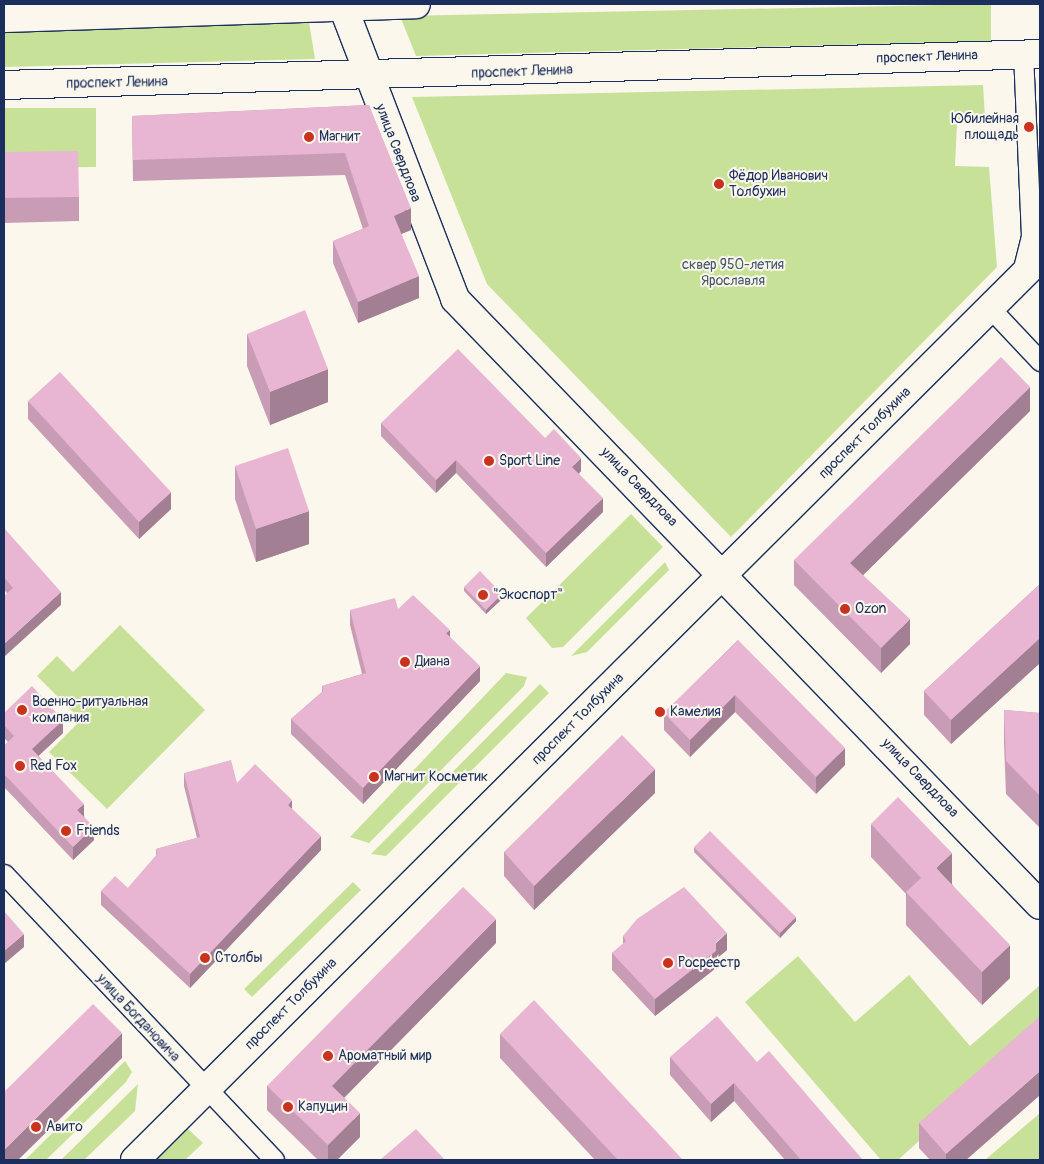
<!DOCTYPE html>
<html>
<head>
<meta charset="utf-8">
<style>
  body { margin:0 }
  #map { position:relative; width:1044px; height:1164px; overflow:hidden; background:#fbf7ec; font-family:Pangolin,sans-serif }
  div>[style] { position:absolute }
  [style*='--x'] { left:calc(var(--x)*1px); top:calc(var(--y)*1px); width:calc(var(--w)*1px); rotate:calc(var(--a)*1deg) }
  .green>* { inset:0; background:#c8e198 }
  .roads { filter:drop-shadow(1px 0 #1b2f5e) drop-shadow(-1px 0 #1b2f5e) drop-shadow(0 1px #1b2f5e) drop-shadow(0 -1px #1b2f5e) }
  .street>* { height:19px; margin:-9.5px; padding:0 9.5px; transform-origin:9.5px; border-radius:9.5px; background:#fbf7ec }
  .secondary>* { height:28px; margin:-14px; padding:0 14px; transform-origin:14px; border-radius:14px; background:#fbf7ec }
  .wall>* { inset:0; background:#c89cb5 }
  .shaded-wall>* { inset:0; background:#a27f93 }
  .building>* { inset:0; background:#e8b5d2 }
  .dots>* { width:14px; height:14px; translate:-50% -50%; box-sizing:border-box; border:2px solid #fbf7ec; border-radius:50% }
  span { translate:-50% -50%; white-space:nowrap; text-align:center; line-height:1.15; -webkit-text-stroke:4px #fbf7ec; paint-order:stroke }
  .street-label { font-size:14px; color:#1b2f5e }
  .poi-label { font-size:14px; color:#1b2f5e }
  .right { translate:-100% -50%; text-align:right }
  .left { translate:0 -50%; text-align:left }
  .park-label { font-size:14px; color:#465c6c }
  .frame { position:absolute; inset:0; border:5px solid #1b2f5e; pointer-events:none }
</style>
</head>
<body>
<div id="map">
  <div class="green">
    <div style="clip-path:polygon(991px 4px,991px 41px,416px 56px,400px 16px)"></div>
    <div style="clip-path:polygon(309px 22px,315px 59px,4px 67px,4px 33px)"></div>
    <div style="clip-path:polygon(983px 85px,985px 117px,957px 124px,955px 166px,989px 167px,997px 267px,731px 537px,487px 284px,412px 97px)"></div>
    <div style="clip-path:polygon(4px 108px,96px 108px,96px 167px,4px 168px)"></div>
    <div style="clip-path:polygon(631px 514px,663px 547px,563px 647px,552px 648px,526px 618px)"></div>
    <div style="clip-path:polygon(665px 562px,669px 570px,587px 652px,571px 656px)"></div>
    <div style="clip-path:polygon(120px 625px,205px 710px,107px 809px,49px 752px,81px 720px,37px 676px,57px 656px,73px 672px)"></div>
    <div style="clip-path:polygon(506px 673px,527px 677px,524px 686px,369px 843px,350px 837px)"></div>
    <div style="clip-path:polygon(540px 684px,549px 693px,386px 856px,371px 854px)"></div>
    <div style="clip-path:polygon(353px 882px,361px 890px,252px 997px,244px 989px)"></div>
    <div style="clip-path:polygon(798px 956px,855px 1022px,909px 975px,970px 1046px,1040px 985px,1040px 1031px,898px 1160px,881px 1160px,745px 1002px)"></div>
    <div style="clip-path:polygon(125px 1061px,132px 1072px,126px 1082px,46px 1160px,25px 1160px)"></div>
    <div style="clip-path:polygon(138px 1084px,135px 1111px,84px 1160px,61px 1160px)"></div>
    <div style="clip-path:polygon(1040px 1113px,1040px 1160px,985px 1160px)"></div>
    <div style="clip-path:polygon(187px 1128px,203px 1143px,185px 1160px,154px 1160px)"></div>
  </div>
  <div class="roads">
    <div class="street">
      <div style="--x:1021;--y:276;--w:41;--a:-76"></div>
      <div style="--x:1031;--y:236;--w:182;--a:-92.5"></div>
      <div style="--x:990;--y:308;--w:73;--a:46.7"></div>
      <div style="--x:4;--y:874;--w:393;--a:46.6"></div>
    </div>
    <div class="secondary">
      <div style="--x:342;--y:4;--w:316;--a:69"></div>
      <div style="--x:455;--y:299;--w:842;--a:46.01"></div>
      <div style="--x:4;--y:18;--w:412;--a:-1.9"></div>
      <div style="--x:4;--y:85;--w:1036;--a:-1.71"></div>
      <div style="--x:135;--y:1160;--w:1278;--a:-44.9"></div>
    </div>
  </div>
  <div class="wall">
    <div style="clip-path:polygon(369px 105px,411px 230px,401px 234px,419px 298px,358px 323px,333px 263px,333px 241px,363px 229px,345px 175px,133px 181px,132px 116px)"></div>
    <div style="clip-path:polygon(4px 152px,79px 197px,79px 221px,4px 223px)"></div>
    <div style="clip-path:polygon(247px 334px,328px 402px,270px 425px,247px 366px)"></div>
    <div style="clip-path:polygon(28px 401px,171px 509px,139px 539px,28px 419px)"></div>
    <div style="clip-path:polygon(1030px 411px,863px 575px,910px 644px,881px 673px,794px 585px,794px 560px)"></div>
    <div style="clip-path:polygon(381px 423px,545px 438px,581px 471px,579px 474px,603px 512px,546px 567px,456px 473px,436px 493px,381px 436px)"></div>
    <div style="clip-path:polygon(235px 466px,309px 544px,256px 562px,235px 499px)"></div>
    <div style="clip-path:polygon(4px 528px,61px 605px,7px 593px,4px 590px)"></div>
    <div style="clip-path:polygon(1040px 584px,1040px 663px,951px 744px,924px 715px,924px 691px)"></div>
    <div style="clip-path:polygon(464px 587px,502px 599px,486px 614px,464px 591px)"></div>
    <div style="clip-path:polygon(398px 609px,450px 637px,480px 681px,363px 804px,291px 734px,291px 719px,322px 692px,322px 686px,362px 674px,350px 625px,350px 610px)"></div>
    <div style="clip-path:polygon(738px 640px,845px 765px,816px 794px,735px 712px,690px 757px,664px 730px,664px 713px)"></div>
    <div style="clip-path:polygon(1004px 710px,1040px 713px,1040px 828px,1006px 794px,1004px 743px)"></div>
    <div style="clip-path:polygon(4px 713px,63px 733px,38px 756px,84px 816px,94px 840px,73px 860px,4px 787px,4px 746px,8px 742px,4px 738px)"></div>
    <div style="clip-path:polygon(184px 773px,237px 783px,292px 809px,321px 850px,190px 988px,101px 905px,101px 891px,128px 888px,156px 856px,156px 849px,197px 838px,184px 786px)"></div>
    <div style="clip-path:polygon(655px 793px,534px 910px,504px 876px,504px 852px)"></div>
    <div style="clip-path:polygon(871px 824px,952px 884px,1010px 978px,982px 1005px,906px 925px,906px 894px,871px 857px)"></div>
    <div style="clip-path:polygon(694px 847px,796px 921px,780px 938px,694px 852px)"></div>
    <div style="clip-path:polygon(623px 936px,727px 950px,716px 959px,716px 968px,655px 1016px,612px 970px,612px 953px,623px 944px)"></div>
    <div style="clip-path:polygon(496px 943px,344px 1098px,360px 1137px,337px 1160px,318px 1160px,267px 1110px,267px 1086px)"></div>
    <div style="clip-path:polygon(500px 1034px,683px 1160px,595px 1160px,500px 1058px)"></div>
    <div style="clip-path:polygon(670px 1057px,757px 1062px,863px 1160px,785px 1160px,734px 1101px,711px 1122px,670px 1075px)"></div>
    <div style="clip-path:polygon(1040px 1095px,966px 1160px,930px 1160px,919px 1148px,919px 1123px)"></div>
  </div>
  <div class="shaded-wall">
    <div style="clip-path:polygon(411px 208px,411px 230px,394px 237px,394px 216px)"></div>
    <div style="clip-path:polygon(419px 276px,419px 298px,358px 323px,358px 302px)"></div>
    <div style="clip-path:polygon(328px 369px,328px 402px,270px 425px,270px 392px)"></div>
    <div style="clip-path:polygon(1030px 387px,1030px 411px,850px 588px,850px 563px)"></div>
    <div style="clip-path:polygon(581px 458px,581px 471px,572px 480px,572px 467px)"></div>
    <div style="clip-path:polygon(456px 460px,456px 473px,436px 493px,436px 480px)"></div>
    <div style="clip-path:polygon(171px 492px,171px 509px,139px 539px,139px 522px)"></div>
    <div style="clip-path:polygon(603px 498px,603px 512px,546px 567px,546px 553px)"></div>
    <div style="clip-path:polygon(309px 511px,309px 544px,256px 562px,256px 529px)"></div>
    <div style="clip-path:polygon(61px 592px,61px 605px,4px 657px,4px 644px)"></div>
    <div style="clip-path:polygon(502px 594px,502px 599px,486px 614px,486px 610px)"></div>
    <div style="clip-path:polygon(910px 619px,910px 644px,881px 673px,881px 648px)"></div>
    <div style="clip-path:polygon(450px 630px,450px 645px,446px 633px)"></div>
    <div style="clip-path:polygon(1040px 638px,1040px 663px,951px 744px,951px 720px)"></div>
    <div style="clip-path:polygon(480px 666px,480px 681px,363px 804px,363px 788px)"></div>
    <div style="clip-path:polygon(735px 695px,735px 712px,690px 757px,690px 740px)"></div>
    <div style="clip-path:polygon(63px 720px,63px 733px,32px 762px,32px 749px)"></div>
    <div style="clip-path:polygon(845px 748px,845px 765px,816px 794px,816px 777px)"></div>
    <div style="clip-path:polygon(655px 769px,655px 793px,534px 910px,534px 886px)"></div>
    <div style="clip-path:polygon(292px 800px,292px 814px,288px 805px)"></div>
    <div style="clip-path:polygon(84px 804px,84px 817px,77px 810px)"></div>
    <div style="clip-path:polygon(94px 827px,94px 840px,73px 860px,73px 847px)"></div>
    <div style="clip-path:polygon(321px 836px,321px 850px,190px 988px,190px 974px)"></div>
    <div style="clip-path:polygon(952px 853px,952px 886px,936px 868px)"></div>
    <div style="clip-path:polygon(796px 917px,796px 921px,780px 938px,780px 933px)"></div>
    <div style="clip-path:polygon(496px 919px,496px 943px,332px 1110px,332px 1086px)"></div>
    <div style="clip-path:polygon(727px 933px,727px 950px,716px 959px,716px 968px,655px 1016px,655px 999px)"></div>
    <div style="clip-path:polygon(24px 934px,24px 947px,4px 964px,4px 951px)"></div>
    <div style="clip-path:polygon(1010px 945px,1010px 978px,982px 1005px,982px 972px)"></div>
    <div style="clip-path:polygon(122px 1033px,122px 1058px,18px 1160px,4px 1160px,4px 1150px)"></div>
    <div style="clip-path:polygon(1040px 1071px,1040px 1095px,966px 1160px,946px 1160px,946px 1154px)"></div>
    <div style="clip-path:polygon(734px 1083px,734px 1101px,711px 1122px,711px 1104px)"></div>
    <div style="clip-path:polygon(360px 1113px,360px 1137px,337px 1160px,328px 1160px,328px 1145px)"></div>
  </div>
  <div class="building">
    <div style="clip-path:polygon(369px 105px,411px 208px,394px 216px,419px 276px,358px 302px,333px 241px,369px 226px,345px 153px,133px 160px,132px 116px)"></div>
    <div style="clip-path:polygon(78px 151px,79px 197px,4px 198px,4px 152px)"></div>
    <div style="clip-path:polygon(305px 310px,328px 369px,270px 392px,247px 334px)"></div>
    <div style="clip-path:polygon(458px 349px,545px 438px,554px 429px,581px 458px,572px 467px,603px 498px,546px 553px,456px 460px,436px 480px,381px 423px)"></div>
    <div style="clip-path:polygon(1001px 357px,1030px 387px,850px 563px,910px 619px,881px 648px,794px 560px)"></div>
    <div style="clip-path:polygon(60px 372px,171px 492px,139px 522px,28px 401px)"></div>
    <div style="clip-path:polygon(288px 448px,309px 511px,256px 529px,235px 466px)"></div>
    <div style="clip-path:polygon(4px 528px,61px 592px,4px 644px,4px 596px,13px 588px,4px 577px)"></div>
    <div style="clip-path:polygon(480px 571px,502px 594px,486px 610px,464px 587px)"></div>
    <div style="clip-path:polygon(1040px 584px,1040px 638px,951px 720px,924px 691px)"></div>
    <div style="clip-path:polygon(413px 595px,450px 630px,446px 633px,480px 666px,363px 788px,291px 719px,323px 691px,322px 686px,366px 673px,350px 610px,395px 598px,398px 609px)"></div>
    <div style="clip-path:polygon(738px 640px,845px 748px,816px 777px,735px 695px,690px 740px,664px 713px)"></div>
    <div style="clip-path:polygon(32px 686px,63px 720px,32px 749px,84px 804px,77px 810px,94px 827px,73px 847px,4px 774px,4px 746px,14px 736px,4px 725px,4px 713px)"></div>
    <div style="clip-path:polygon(1004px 710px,1040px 713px,1040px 796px,1006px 761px)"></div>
    <div style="clip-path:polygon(622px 735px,655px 769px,534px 886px,504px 852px)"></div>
    <div style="clip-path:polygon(231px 760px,237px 783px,255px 764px,292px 800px,288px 805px,321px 836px,190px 974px,101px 891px,115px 876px,128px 888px,157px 854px,156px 849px,200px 837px,184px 773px)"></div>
    <div style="clip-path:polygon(898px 797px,952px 853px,936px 868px,1010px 945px,982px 972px,906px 892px,921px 878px,871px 824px)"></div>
    <div style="clip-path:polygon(710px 831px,796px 917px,780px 933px,694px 847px)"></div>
    <div style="clip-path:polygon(463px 887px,496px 919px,332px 1086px,360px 1113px,328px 1145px,267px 1086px)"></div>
    <div style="clip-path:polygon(684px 887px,727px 933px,716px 942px,716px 951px,655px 999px,612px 953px,626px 941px,623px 936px,637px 919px)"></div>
    <div style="clip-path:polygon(4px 911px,24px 934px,4px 951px)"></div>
    <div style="clip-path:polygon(534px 1000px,683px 1160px,618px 1160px,500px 1034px)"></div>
    <div style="clip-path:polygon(93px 1004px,122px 1033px,4px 1150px,4px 1092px)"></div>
    <div style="clip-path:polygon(717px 1016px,757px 1062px,769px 1051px,863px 1160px,801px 1160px,734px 1083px,711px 1104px,670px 1057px)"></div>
    <div style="clip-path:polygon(1040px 1016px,1040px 1071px,946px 1154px,919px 1123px)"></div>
    <div style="clip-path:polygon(416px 1129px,445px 1160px,383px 1160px,381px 1159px)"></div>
  </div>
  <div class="dots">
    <div style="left:1029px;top:127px;background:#c8321e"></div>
    <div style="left:309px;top:137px;background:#c8321e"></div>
    <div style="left:719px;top:184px;background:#c8321e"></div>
    <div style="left:489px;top:461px;background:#c8321e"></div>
    <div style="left:483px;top:595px;background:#c8321e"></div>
    <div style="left:845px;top:609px;background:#c8321e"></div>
    <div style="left:405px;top:662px;background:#c8321e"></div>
    <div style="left:22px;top:710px;background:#c8321e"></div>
    <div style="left:660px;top:712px;background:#c8321e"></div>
    <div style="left:20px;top:766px;background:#c8321e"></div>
    <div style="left:374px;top:777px;background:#c8321e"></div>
    <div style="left:66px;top:831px;background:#c8321e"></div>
    <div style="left:205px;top:958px;background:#c8321e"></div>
    <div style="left:668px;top:963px;background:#c8321e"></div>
    <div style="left:328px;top:1056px;background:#c8321e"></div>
    <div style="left:288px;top:1107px;background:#c8321e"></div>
    <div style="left:36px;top:1127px;background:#c8321e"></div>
  </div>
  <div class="street-label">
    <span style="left:927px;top:57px;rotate:-2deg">проспект Ленина</span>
    <span style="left:522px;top:72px;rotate:-2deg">проспект Ленина</span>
    <span style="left:117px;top:83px;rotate:-1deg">проспект Ленина</span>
    <span style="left:398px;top:153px;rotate:69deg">улица Свердлова</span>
    <span style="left:865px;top:433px;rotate:-45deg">проспект Толбухина</span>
    <span style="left:639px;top:487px;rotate:46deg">улица Свердлова</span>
    <span style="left:578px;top:719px;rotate:-45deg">проспект Толбухина</span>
    <span style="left:920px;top:778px;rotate:46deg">улица Свердлова</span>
    <span style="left:291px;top:1004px;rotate:-45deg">проспект Толбухина</span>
    <span style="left:138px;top:1018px;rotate:47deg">улица Богдановича</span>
  </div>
  <div class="poi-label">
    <span class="right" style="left:1019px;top:127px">Юбилейная<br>площадь</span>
    <span class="left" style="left:319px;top:137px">Магнит</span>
    <span class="left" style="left:729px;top:184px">Фёдор Иванович<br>Толбухин</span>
    <span class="left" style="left:499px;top:461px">Sport Line</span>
    <span class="left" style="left:493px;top:595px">"Экоспорт"</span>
    <span class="left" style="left:855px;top:609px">Ozon</span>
    <span class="left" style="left:415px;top:662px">Диана</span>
    <span class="left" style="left:32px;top:710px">Военно-ритуальная<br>компания</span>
    <span class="left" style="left:670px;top:712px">Камелия</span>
    <span class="left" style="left:30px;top:766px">Red Fox</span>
    <span class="left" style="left:384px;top:777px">Магнит Косметик</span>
    <span class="left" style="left:76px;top:831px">Friends</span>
    <span class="left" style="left:215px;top:958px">Столбы</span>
    <span class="left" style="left:678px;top:963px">Росреестр</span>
    <span class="left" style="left:338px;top:1056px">Ароматный мир</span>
    <span class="left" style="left:298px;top:1107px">Капуцин</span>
    <span class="left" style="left:46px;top:1127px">Авито</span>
  </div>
  <div class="park-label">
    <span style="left:733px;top:273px">сквер 950-летия<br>Ярославля</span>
  </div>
  <div class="frame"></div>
</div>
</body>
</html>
